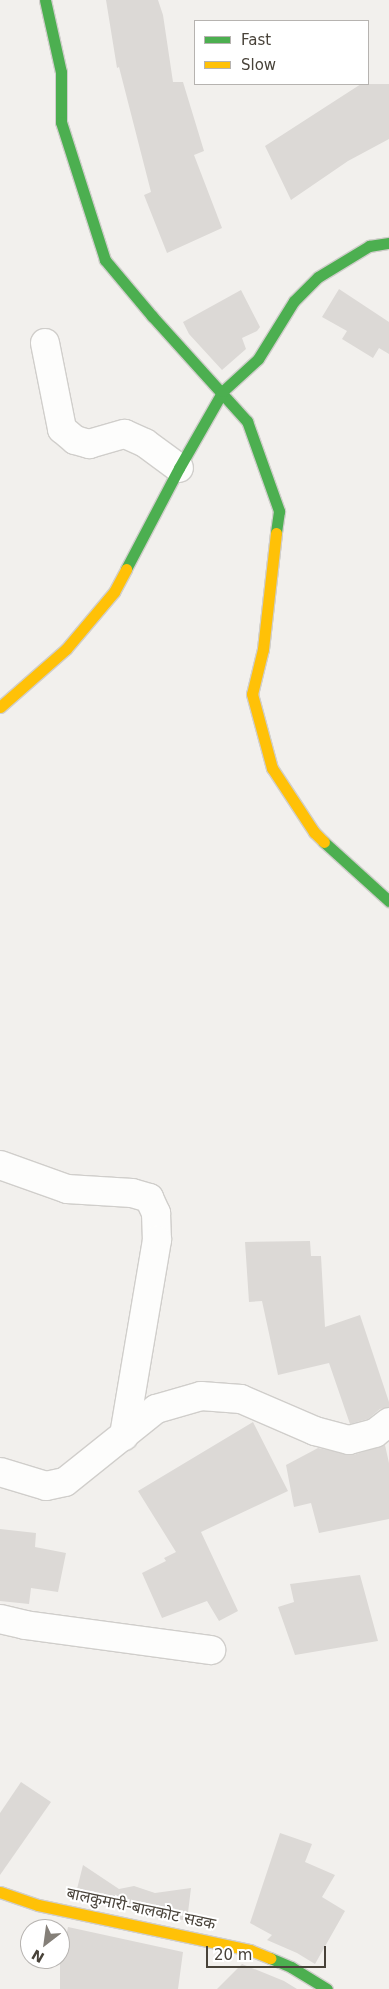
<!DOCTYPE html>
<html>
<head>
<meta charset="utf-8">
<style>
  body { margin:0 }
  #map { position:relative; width:389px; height:1989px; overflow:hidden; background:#f2f0ed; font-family:"DejaVu Sans","Noto Sans Devanagari",sans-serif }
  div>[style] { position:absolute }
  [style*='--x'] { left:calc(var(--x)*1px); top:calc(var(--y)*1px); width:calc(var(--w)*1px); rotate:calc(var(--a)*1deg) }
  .building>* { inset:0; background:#dcd9d6 }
  .roads { filter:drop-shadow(1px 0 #d0cecb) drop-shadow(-1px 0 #d0cecb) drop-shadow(0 1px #d0cecb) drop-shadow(0 -1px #d0cecb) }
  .street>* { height:28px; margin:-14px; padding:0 14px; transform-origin:14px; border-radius:14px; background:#fdfdfc }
  .fast>* { height:11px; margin:-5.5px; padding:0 5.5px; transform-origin:5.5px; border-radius:5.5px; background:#4caf50 }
  .slow>* { height:11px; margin:-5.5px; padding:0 5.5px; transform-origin:5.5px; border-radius:5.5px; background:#ffc107 }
  span { translate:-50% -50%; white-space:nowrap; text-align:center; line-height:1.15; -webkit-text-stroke:4px #fff; paint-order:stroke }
  .street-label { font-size:16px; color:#484239 }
  .legend { position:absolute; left:194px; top:20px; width:175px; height:65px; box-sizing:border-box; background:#fff; border:1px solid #b6b3b0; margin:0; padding:6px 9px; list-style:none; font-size:15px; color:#484239 }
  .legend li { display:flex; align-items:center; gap:10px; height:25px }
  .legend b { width:25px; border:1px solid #b6b3b0 }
  .north { position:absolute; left:20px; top:1919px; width:50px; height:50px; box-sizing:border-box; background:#fff; border:1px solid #b6b3b0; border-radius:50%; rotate:210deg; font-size:14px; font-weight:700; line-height:20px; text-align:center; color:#484239 }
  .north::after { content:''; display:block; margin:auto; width:18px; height:22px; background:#847f78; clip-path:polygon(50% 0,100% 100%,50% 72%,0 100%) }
  .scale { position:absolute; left:206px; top:1946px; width:120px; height:22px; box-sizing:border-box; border:2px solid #484239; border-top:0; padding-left:6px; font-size:15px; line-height:18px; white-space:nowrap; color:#484239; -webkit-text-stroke:4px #fff; paint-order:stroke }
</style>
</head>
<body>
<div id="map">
  <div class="building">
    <div style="clip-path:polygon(106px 0,158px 0,163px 15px,173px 82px,183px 82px,204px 151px,194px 155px,222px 228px,167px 253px,144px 195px,151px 192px,119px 67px,117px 68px)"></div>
    <div style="clip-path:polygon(361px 84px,389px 84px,389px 139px,348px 161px,291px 200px,265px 146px)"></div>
    <div style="clip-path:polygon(339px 289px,389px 322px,389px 354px,379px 348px,373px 358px,342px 339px,347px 331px,322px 317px)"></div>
    <div style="clip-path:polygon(241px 290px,260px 327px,257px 331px,242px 338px,246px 349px,222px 370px,189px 334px,183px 322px)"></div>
    <div style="clip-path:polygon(310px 1241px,311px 1256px,321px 1256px,325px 1327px,360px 1315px,389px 1402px,389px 1407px,380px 1409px,368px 1419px,350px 1424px,329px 1363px,278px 1375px,262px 1301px,249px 1302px,245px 1242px)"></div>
    <div style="clip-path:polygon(253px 1422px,288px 1491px,201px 1532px,238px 1611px,219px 1621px,207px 1601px,162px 1618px,142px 1573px,166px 1561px,164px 1558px,176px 1552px,138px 1491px)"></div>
    <div style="clip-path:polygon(385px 1445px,389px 1463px,389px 1519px,319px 1533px,311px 1503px,294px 1507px,286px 1465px,318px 1448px,353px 1455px)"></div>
    <div style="clip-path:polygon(0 1529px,36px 1533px,35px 1547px,66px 1553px,58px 1592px,31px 1588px,29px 1604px,0 1601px)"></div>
    <div style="clip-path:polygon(360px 1575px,378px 1641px,295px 1655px,278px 1607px,294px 1602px,290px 1584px)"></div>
    <div style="clip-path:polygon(21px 1782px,51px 1802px,0 1875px,0 1813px)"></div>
    <div style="clip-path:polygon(280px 1833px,312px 1844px,305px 1862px,335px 1875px,322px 1897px,345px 1911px,315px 1964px,297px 1953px,267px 1940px,272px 1935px,250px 1923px)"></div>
    <div style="clip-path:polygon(83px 1865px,119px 1889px,134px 1886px,155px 1893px,191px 1888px,187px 1921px,75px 1897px)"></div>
    <div style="clip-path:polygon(68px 1927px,183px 1952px,178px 1989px,60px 1989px,60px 1940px,65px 1941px)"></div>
    <div style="clip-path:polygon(242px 1964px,284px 1981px,297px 1989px,217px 1989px)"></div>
  </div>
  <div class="roads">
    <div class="street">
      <div style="--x:45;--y:343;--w:88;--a:78.8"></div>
      <div style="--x:62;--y:429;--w:17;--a:40"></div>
      <div style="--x:75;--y:440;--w:15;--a:16"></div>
      <div style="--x:89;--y:444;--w:37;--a:-16"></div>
      <div style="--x:125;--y:434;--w:22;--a:24"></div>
      <div style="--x:145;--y:443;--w:42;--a:36.3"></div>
      <div style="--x:0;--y:1165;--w:71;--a:19.7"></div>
      <div style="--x:67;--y:1189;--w:65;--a:3.5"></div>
      <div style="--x:132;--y:1193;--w:18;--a:16"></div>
      <div style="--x:149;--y:1198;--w:17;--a:65"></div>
      <div style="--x:156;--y:1213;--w:27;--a:88"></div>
      <div style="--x:157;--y:1240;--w:199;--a:99.6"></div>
      <div style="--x:0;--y:1472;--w:48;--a:16.9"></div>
      <div style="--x:46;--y:1486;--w:19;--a:-12"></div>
      <div style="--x:65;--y:1482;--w:117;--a:-38.7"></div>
      <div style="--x:156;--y:1409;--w:47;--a:-16.1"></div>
      <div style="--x:201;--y:1396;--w:40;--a:4.3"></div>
      <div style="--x:241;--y:1399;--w:81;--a:23.4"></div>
      <div style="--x:315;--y:1431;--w:35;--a:15"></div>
      <div style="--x:349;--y:1440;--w:27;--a:-15"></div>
      <div style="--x:375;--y:1433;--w:18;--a:-38"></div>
      <div style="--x:0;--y:1619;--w:26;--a:13"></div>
      <div style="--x:25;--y:1625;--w:188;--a:7.7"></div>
    </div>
    <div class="fast">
      <div style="--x:45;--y:0;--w:74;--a:77.5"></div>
      <div style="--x:61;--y:72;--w:50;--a:90"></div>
      <div style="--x:61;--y:122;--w:145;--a:72.3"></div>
      <div style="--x:105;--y:260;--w:73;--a:50"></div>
      <div style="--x:152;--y:316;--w:142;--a:47.9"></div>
      <div style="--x:247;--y:421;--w:96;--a:70.4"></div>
      <div style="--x:279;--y:511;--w:22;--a:98"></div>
      <div style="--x:126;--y:569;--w:114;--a:-62.3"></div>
      <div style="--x:179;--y:468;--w:89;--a:-60.3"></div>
      <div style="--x:223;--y:391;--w:47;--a:-42.4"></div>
      <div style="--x:258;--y:359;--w:68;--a:-58.2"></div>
      <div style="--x:294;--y:301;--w:34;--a:-45"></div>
      <div style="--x:318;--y:277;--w:60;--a:-31.3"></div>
      <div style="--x:369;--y:246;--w:20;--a:-9"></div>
      <div style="--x:324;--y:842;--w:88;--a:42.2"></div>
      <div style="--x:270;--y:1958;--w:23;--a:23"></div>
      <div style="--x:291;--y:1967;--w:42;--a:31.4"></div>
    </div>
    <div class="slow">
      <div style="--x:276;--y:533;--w:117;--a:96.4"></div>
      <div style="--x:263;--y:649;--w:46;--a:103.7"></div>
      <div style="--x:252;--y:694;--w:77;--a:74.9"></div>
      <div style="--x:272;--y:768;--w:77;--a:56.7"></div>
      <div style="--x:314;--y:832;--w:14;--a:45"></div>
      <div style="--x:0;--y:707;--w:88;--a:-41.3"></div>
      <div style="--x:66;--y:649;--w:75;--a:-49.9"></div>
      <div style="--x:114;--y:592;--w:26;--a:-62"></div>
      <div style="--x:0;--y:1892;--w:40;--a:18.9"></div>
      <div style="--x:38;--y:1905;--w:217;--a:12"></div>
      <div style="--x:250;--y:1950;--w:22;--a:22"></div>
    </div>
  </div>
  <div class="street-label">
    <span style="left:141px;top:1909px;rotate:12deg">बालकुमारी-बालकोट सडक</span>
  </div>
  <ul class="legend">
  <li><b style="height:6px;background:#4caf50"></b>Fast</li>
  <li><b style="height:6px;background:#ffc107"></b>Slow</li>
  </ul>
  <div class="north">N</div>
  <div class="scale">20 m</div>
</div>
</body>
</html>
